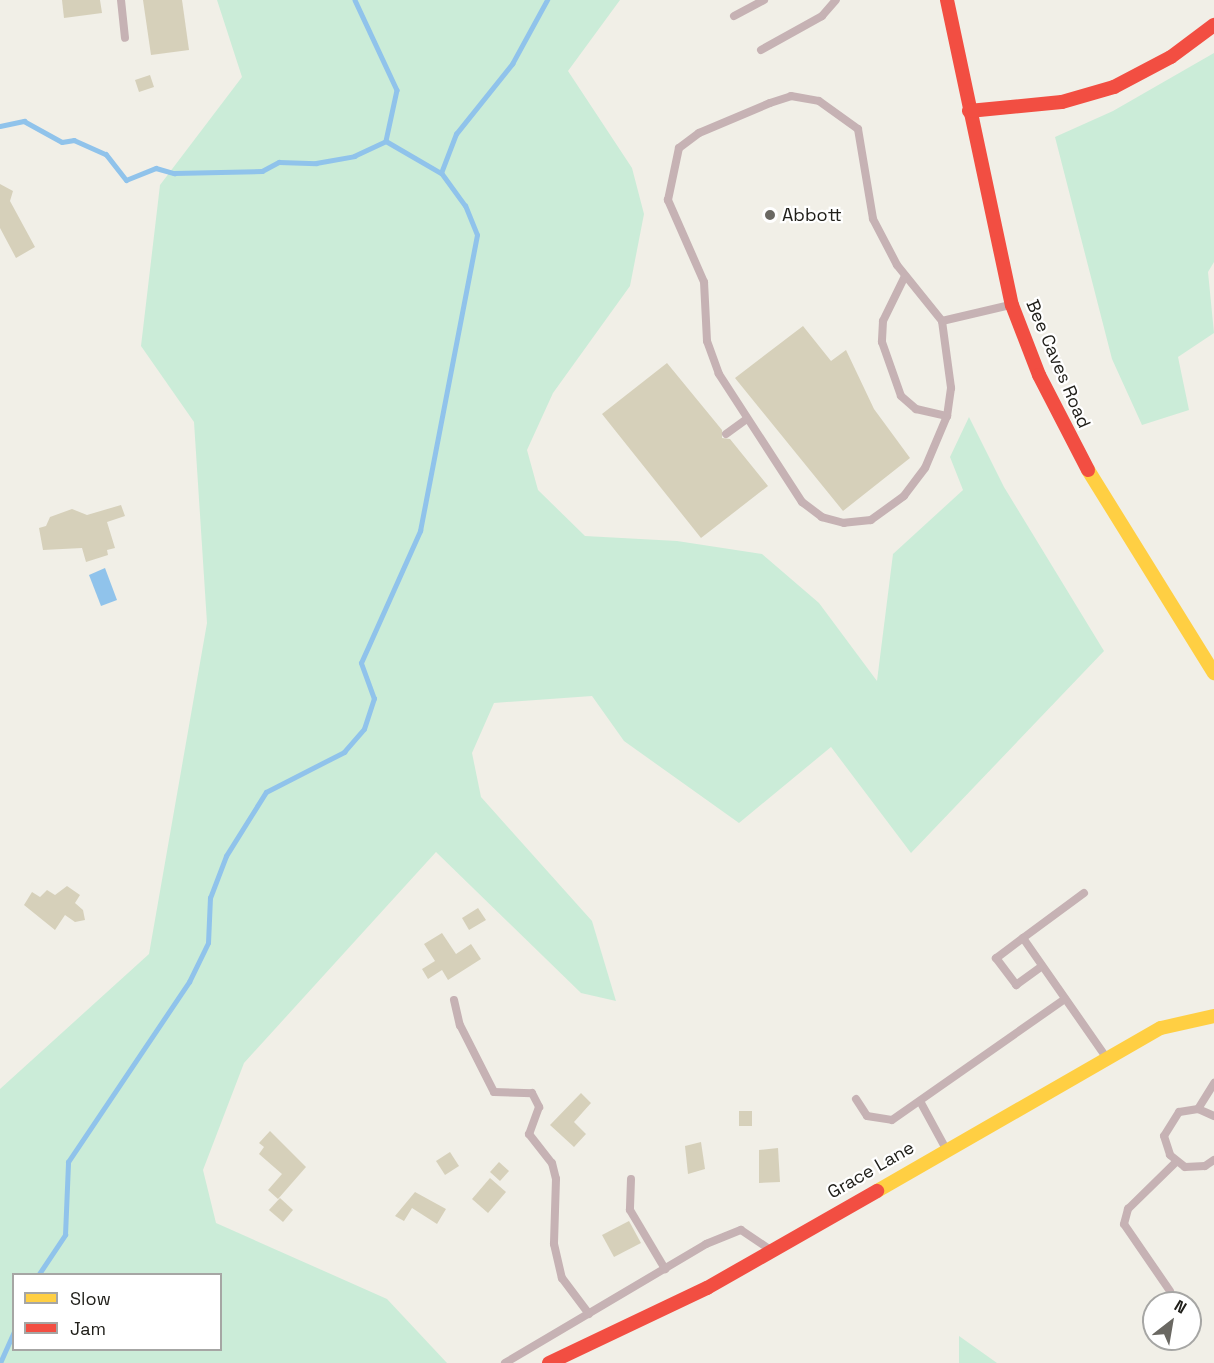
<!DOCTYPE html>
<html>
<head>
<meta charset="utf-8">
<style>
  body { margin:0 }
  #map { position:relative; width:1214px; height:1363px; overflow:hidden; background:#f1efe7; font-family:"Space Grotesk",sans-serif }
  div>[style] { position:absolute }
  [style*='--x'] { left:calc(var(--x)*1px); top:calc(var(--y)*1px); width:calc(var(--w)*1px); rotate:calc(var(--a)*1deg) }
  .green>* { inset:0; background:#cbecd8 }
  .water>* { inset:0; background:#90c3eb }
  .stream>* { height:4.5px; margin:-2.25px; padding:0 2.25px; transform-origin:2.25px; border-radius:2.25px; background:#90c3eb }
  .building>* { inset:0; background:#d6d0ba }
  .lane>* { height:8px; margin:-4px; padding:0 4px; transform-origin:4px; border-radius:4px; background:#c6b2b4 }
  .slow>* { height:14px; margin:-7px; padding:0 7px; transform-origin:7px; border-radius:7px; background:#ffcf43 }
  .jam>* { height:14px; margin:-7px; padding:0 7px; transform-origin:7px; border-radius:7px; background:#f24e42 }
  .dots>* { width:16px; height:16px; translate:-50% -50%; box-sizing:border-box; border:3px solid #fff; border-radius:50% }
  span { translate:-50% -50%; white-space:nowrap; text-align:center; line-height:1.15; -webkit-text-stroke:4.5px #fff; paint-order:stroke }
  .poi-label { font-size:18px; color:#21201b }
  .left { translate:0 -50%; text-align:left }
  .street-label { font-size:18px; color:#21201b }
  .legend { position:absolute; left:12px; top:1273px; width:210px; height:78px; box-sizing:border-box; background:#fff; border:2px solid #a6a6a4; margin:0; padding:8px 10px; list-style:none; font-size:18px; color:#21201b }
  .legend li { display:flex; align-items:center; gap:12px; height:30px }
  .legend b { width:30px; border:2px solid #a6a6a4 }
  .north { position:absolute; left:1142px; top:1291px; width:60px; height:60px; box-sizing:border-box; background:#fff; border:2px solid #a6a6a4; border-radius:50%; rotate:31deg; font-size:16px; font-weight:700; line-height:24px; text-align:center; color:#21201b }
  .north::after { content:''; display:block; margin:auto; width:21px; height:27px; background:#6a6862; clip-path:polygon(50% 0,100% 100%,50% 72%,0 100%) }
</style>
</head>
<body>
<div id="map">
  <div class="green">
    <div style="clip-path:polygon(evenodd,217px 0,620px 0,568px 71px,632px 168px,644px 214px,630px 286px,553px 393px,527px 450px,538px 490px,585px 536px,677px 541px,762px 554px,819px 603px,877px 681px,893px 554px,963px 490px,950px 457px,969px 417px,1004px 487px,1104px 651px,911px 853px,831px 747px,739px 823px,624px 741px,592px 696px,494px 703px,472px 753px,481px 797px,592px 921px,616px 1001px,581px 993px,436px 852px,244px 1063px,203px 1170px,216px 1223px,387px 1299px,447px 1363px,0 1363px,0 1089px,149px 954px,207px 623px,194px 422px,141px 346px,160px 185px,242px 77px,217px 0,220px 1274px,220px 1350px,14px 1350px,14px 1274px,220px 1274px)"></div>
    <div style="clip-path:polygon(1214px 53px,1214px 262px,1208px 272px,1214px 333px,1178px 357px,1189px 410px,1142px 425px,1112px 359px,1055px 137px,1113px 111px)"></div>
    <div style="clip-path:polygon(959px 1336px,997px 1363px,959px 1363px)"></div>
  </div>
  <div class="water">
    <div style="clip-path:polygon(105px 568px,117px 600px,101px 606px,89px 575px)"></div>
  </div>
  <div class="stream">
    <div style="--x:355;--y:0;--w:99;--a:65"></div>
    <div style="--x:397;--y:90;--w:52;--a:102.2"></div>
    <div style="--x:0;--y:126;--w:25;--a:-12"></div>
    <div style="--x:24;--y:121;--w:43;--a:28.9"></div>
    <div style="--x:62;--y:142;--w:12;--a:-9"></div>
    <div style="--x:74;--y:140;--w:35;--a:24"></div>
    <div style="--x:106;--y:154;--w:33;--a:52"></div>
    <div style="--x:126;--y:180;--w:32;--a:-22"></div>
    <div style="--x:156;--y:168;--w:19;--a:16"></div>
    <div style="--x:174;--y:173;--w:88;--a:-1.3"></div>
    <div style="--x:262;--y:171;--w:19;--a:-28"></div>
    <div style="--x:279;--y:162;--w:37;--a:2"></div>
    <div style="--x:316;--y:163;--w:39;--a:-10"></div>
    <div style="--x:354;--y:156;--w:35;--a:-25"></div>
    <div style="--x:386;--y:141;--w:64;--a:30.2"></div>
    <div style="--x:39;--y:1274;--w:47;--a:-56.3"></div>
    <div style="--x:65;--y:1235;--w:73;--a:-87.6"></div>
    <div style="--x:68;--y:1162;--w:217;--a:-56.1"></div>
    <div style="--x:189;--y:982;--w:43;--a:-64"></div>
    <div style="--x:208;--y:943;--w:45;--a:-87.5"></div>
    <div style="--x:210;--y:898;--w:45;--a:-69.1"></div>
    <div style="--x:226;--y:856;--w:75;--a:-58"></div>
    <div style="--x:266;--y:792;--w:88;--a:-27.1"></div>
    <div style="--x:344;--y:752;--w:30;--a:-49"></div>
    <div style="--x:364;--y:729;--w:32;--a:-72"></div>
    <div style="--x:374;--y:699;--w:38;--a:-110"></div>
    <div style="--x:361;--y:663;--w:145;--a:-65.9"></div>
    <div style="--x:420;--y:531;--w:301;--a:-79.1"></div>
    <div style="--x:477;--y:235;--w:31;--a:-112"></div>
    <div style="--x:465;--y:206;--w:41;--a:-126"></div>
    <div style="--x:441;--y:173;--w:42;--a:-69"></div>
    <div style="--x:456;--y:134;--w:90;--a:-51.3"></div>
    <div style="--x:512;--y:64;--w:73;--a:-61.3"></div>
    <div style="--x:0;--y:1363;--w:35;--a:-66"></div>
  </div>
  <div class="building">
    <div style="clip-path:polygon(62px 0,100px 0,102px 13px,64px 18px)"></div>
    <div style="clip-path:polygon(143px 0,182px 0,189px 50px,151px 55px)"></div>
    <div style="clip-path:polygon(150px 75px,154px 87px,139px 92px,135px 80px)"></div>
    <div style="clip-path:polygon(0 184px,13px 191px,10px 201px,35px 247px,16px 258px,0 228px)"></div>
    <div style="clip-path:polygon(803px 326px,831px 361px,846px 350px,874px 409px,910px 458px,843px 511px,735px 378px)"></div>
    <div style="clip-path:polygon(667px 363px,722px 430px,722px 438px,730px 439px,768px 486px,701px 538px,602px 414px)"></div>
    <div style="clip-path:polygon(121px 505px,125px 516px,107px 522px,115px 548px,107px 550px,108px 555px,86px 562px,82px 548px,43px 550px,39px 528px,46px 526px,50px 517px,72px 509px,87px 515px)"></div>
    <div style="clip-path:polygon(67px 886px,80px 895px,75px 903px,83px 910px,85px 920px,75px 922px,65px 915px,55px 930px,24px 905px,32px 892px,40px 897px,47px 890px,55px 895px)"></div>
    <div style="clip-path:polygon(478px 908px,486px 920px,469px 930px,462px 918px)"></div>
    <div style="clip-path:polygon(442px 933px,456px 954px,471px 944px,481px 959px,448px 980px,442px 970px,428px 979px,422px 969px,435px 961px,424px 944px)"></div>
    <div style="clip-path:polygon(581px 1093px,591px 1103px,574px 1122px,586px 1134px,574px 1147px,550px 1125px)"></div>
    <div style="clip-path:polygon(739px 1111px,752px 1111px,752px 1126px,739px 1126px)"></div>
    <div style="clip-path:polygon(270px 1131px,306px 1167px,278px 1199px,268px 1190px,282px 1174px,259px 1154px,264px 1147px,259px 1143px)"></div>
    <div style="clip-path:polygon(701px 1142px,705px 1169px,688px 1174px,685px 1146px)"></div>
    <div style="clip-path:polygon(778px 1148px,780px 1182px,759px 1183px,759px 1150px)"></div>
    <div style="clip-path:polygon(450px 1152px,459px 1166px,445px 1175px,436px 1161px)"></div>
    <div style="clip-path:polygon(499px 1162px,509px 1171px,500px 1181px,490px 1172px)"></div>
    <div style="clip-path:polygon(490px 1178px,506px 1192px,488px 1213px,472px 1199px)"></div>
    <div style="clip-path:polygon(415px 1192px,446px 1209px,437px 1224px,412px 1208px,404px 1221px,395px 1216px)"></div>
    <div style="clip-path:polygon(280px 1198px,293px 1210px,283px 1222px,269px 1210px)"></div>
    <div style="clip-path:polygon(629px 1221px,641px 1243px,614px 1257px,602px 1235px)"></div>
  </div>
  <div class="lane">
    <div style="--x:121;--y:0;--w:38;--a:84"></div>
    <div style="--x:734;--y:16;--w:34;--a:-28"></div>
    <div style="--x:761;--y:50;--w:70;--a:-29.1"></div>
    <div style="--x:822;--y:16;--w:21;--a:-49"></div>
    <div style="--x:905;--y:276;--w:50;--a:116.1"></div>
    <div style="--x:883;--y:321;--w:21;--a:93"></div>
    <div style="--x:882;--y:342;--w:57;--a:70.6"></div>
    <div style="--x:901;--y:396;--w:20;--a:41"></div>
    <div style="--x:916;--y:409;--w:32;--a:13"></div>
    <div style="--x:942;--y:321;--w:68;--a:82.3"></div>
    <div style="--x:951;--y:388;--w:28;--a:98"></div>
    <div style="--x:947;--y:416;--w:56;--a:112.9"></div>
    <div style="--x:925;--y:468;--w:35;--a:127"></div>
    <div style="--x:904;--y:496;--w:41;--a:144"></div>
    <div style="--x:871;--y:520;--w:27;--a:174"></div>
    <div style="--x:844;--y:523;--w:23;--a:-165"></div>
    <div style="--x:822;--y:517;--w:25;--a:-143"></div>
    <div style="--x:802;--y:502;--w:153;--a:-123"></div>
    <div style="--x:719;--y:374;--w:35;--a:-110"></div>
    <div style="--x:707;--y:341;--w:59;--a:-92.9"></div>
    <div style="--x:704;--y:282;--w:90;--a:-113.7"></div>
    <div style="--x:668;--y:200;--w:53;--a:-78.1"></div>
    <div style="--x:679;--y:148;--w:25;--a:-37"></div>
    <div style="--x:699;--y:133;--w:77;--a:-22.9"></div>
    <div style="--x:770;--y:103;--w:22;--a:-18"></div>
    <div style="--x:791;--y:96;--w:28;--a:10"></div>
    <div style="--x:819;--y:101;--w:48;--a:35.7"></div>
    <div style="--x:858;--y:129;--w:91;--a:80.5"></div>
    <div style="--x:873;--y:219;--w:52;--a:62.4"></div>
    <div style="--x:897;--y:265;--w:72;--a:51.2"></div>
    <div style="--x:942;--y:321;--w:70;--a:-13.2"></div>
    <div style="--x:726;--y:434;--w:26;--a:-36"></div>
    <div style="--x:1084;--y:893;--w:76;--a:143.6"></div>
    <div style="--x:1023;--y:938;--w:145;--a:55.1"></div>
    <div style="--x:1023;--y:938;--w:34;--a:143"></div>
    <div style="--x:996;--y:958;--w:34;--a:53"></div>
    <div style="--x:1016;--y:985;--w:32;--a:-36"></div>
    <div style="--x:454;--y:1000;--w:26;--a:77"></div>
    <div style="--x:460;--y:1025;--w:75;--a:63.1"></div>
    <div style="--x:494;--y:1092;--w:38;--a:2"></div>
    <div style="--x:532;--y:1093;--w:16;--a:63"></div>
    <div style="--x:539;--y:1107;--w:29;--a:110"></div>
    <div style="--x:529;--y:1134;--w:37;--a:52"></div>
    <div style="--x:552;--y:1163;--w:16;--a:76"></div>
    <div style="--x:556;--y:1179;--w:65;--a:91.8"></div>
    <div style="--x:554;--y:1244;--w:35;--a:77"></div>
    <div style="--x:562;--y:1278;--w:45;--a:53.1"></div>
    <div style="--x:856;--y:1099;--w:20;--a:57"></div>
    <div style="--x:867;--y:1116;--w:25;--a:9"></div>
    <div style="--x:892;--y:1120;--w:211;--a:-35"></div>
    <div style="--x:921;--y:1103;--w:52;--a:61.5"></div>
    <div style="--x:1198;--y:1109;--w:31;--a:-58"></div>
    <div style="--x:1214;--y:1116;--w:17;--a:-156"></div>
    <div style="--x:1198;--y:1109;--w:19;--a:171"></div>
    <div style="--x:1179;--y:1112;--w:28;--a:122"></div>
    <div style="--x:1164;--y:1136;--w:20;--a:72"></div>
    <div style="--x:1170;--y:1155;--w:19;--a:39"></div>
    <div style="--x:1185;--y:1167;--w:20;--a:-3"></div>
    <div style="--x:1205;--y:1166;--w:11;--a:-34"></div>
    <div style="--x:631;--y:1179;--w:31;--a:92"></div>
    <div style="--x:630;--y:1210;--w:69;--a:59.3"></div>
    <div style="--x:1170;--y:1291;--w:81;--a:-124.5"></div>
    <div style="--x:1124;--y:1224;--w:16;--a:-75"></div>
    <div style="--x:1128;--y:1209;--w:67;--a:-44.4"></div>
    <div style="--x:505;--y:1363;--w:234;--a:-30.6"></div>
    <div style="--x:706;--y:1244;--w:38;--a:-22"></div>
    <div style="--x:741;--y:1230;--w:34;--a:34"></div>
  </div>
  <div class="slow">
    <div style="--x:1088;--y:470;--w:239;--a:58.2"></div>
    <div style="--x:877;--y:1191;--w:327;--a:-29.9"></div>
    <div style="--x:1161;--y:1028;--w:54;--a:-12.8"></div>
  </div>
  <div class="jam">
    <div style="--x:947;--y:0;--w:312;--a:78"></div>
    <div style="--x:1012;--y:305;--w:75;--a:68.9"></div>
    <div style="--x:1039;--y:375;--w:107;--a:62.7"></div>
    <div style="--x:969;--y:111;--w:93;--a:-5.5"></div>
    <div style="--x:1062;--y:102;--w:54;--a:-16.1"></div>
    <div style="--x:1114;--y:87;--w:64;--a:-27.8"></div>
    <div style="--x:1171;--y:57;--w:54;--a:-36.7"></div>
    <div style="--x:549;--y:1363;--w:175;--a:-25.4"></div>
    <div style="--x:707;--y:1288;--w:196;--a:-29.7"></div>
  </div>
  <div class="dots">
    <div style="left:770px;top:215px;background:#6a6862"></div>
  </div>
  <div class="poi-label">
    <span class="left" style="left:782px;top:215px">Abbott</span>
  </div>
  <div class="street-label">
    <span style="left:1058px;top:364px;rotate:67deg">Bee Caves Road</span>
    <span style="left:871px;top:1170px;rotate:-30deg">Grace Lane</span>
  </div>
  <ul class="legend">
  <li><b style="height:8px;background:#ffcf43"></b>Slow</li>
  <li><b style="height:8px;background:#f24e42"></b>Jam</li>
  </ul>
  <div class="north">N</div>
</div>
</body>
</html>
